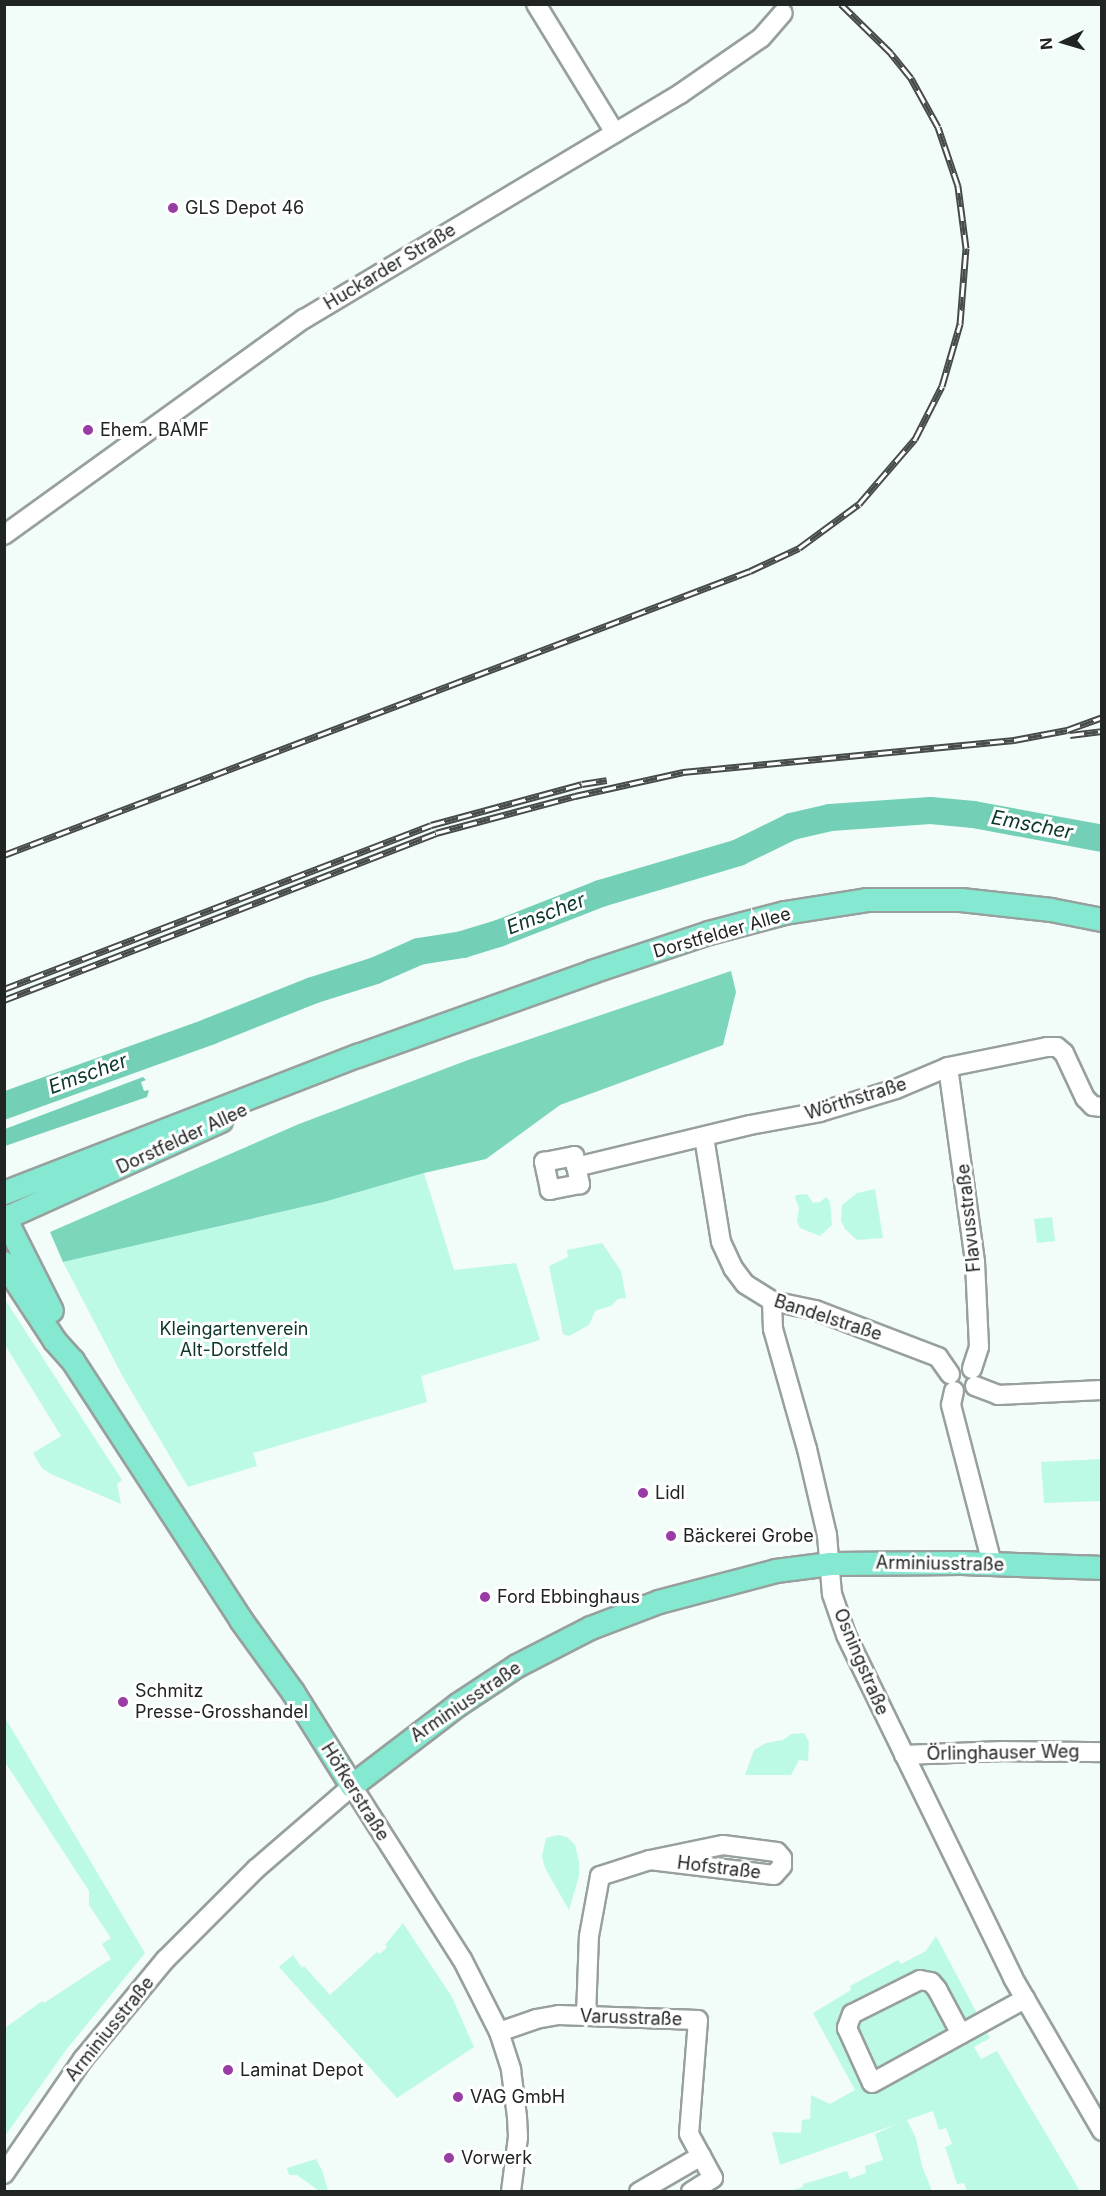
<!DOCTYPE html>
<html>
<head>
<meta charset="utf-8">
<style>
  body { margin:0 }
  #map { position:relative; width:1106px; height:2196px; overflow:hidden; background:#f2fcf9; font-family:Inter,sans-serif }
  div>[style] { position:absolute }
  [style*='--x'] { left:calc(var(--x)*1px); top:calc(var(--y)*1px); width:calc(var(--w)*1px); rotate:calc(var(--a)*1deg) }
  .green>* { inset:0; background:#bdfae6 }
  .forest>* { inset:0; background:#7bd6bb }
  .water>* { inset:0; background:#73cfb5 }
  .river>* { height:27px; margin:-13.5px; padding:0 13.5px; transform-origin:13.5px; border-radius:13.5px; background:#73cfb5 }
  .roads { filter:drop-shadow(2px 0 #97a09d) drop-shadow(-2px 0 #97a09d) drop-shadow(0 2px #97a09d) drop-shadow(0 -2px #97a09d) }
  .minor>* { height:18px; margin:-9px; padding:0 9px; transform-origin:9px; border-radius:9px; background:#fff }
  .major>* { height:22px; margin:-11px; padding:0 11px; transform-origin:11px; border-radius:11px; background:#85e9d2 }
  .rail>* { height:7px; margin-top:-3.5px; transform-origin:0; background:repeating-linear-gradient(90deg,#fff 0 14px,#474c4a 0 28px); box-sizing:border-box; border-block:2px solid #474c4a }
  .dots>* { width:16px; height:16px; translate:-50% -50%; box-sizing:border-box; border:3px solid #fff; border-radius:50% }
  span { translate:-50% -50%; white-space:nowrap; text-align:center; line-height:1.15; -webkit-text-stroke:6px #fff; paint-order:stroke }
  .poi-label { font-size:18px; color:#202423 }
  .left { translate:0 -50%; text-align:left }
  .street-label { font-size:18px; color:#202423 }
  .park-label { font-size:18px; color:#0c372c }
  .water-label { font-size:20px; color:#0a362b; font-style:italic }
  .frame { position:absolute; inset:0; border:6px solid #202423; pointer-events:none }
  .north { position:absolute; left:1034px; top:12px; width:60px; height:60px; -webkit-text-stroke:4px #fff; paint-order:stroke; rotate:265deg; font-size:16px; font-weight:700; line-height:24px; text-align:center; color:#202423 }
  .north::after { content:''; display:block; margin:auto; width:21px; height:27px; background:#202423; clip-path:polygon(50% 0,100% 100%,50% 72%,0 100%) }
</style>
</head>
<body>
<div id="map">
  <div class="green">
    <div style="clip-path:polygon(424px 1173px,454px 1270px,516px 1263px,540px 1340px,421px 1376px,427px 1402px,253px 1453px,257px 1466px,188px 1487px,123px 1377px,63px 1262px,324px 1202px)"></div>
    <div style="clip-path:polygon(875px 1189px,883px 1238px,857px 1240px,845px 1229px,841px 1221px,842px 1205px,857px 1193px)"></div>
    <div style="clip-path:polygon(807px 1194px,813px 1203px,820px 1202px,826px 1197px,830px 1202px,832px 1225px,820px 1236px,800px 1228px,797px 1221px,799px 1208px,795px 1198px,796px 1195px)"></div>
    <div style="clip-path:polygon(1052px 1217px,1055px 1241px,1037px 1243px,1034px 1219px)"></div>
    <div style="clip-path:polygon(602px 1243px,621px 1271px,626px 1298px,618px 1299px,611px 1306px,595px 1311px,589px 1325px,569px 1336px,563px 1334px,549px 1266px,568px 1257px,567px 1250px)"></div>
    <div style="clip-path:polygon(4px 1298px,122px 1480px,117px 1484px,121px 1504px,51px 1474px,42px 1468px,33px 1453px,61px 1436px,5px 1345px)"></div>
    <div style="clip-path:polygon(1101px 1459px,1101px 1501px,1044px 1503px,1041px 1462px)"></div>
    <div style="clip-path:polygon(4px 1716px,145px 1953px,66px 2050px,5px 2136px,5px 2028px,42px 2001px,44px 2003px,111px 1959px,102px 1944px,111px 1938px,89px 1905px,89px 1891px,5px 1762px)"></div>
    <div style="clip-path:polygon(804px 1733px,809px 1742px,808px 1761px,799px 1760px,791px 1775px,745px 1775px,754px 1750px,766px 1743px,783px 1740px,791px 1734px)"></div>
    <div style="clip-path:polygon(558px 1835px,567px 1837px,575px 1845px,579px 1862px,579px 1876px,569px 1910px,545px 1868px,542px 1856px,546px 1838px)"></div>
    <div style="clip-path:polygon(403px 1923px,452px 1997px,474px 2047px,397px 2098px,279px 1967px,293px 1955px,302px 1968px,304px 1966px,330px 1995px,377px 1952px,380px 1954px,387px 1947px,385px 1945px)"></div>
    <div style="clip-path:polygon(936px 1936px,990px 2038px,974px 2047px,981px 2059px,997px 2051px,1080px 2191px,967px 2191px,964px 2183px,957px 2184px,945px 2147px,952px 2144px,946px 2128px,939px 2130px,933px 2111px,907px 2120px,916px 2138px,922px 2166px,932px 2191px,790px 2191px,803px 2187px,803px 2184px,847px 2171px,850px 2179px,866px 2173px,865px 2166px,883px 2160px,875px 2134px,897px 2124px,780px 2165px,772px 2132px,801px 2133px,802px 2120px,810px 2119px,811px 2095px,830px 2104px,855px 2090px,813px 2013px,851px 1990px,850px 1986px,898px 1960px,901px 1964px,926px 1951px)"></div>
    <div style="clip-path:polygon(316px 2159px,322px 2170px,328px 2191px,319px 2191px,297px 2175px,289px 2175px,287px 2168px)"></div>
  </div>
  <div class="forest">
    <div style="clip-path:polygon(731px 971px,736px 992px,723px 1045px,560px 1105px,486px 1159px,424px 1173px,324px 1202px,63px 1262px,50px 1232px,299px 1124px,468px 1060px)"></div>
  </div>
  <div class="water">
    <div style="clip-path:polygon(143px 1077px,146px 1080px,141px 1082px,144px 1091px,149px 1090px,147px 1097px,5px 1146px,5px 1129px)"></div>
  </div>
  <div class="river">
    <div style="--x:4;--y:1105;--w:218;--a:-19.8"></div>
    <div style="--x:209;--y:1031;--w:111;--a:-21.7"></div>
    <div style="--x:312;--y:990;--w:66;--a:-17.6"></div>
    <div style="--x:375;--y:970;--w:47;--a:-23.8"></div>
    <div style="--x:418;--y:951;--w:45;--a:-9"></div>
    <div style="--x:462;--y:944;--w:38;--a:-17"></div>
    <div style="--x:498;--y:933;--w:110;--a:-21.4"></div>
    <div style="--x:600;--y:893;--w:144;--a:-16.5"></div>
    <div style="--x:738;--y:852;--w:59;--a:-26.1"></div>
    <div style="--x:791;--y:826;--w:40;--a:-13"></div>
    <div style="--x:830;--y:817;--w:100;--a:-4"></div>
    <div style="--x:930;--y:810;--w:43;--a:5.3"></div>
    <div style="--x:973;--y:814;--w:131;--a:10.5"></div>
  </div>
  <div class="roads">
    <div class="minor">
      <div style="--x:536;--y:4;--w:151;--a:58.5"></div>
      <div style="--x:4;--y:535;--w:370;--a:-35.8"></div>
      <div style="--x:304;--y:319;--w:438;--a:-30.9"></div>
      <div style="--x:680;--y:94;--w:98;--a:-34.7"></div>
      <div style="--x:761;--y:38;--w:33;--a:-49"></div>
      <div style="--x:948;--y:1067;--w:197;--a:82.1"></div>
      <div style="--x:975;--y:1262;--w:85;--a:87.3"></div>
      <div style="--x:979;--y:1347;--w:23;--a:108"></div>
      <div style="--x:704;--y:1137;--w:106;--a:80.8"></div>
      <div style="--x:721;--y:1242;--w:29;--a:65"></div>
      <div style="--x:733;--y:1268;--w:20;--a:53"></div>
      <div style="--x:745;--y:1284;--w:32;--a:32"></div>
      <div style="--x:772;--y:1301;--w:44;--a:11.8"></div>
      <div style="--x:815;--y:1310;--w:132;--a:20.9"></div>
      <div style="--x:938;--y:1357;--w:21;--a:55"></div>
      <div style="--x:574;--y:1156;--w:29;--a:78"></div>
      <div style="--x:580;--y:1184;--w:31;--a:169"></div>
      <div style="--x:550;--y:1190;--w:29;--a:-102"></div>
      <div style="--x:544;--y:1162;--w:31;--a:-11"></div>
      <div style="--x:576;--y:1167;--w:179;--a:-13.6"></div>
      <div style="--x:750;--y:1125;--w:71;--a:-10.5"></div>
      <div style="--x:820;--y:1112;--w:79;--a:-16.8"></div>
      <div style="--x:896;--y:1089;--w:56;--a:-22.9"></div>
      <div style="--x:948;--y:1067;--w:101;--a:-11.4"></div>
      <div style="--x:1047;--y:1047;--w:10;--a:0"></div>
      <div style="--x:1057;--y:1047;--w:9;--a:41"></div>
      <div style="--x:1064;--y:1053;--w:50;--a:65"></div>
      <div style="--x:1085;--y:1098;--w:11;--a:45"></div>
      <div style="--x:1093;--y:1106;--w:9;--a:6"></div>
      <div style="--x:772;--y:1301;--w:28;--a:88"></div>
      <div style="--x:773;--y:1329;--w:125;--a:74.2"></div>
      <div style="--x:807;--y:1449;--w:88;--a:76.9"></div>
      <div style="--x:827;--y:1535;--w:59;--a:85.2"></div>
      <div style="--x:832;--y:1594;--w:43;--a:71.1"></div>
      <div style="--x:846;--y:1635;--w:381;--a:64"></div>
      <div style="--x:1013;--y:1978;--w:177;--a:59.8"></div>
      <div style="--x:975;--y:1386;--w:25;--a:21"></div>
      <div style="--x:998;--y:1395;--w:104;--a:-2.8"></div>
      <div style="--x:954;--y:1391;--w:14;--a:102"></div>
      <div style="--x:951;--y:1405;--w:164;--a:75.5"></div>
      <div style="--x:904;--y:1755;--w:99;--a:-2.3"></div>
      <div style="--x:1003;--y:1751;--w:99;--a:0.6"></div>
      <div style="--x:586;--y:2016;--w:80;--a:-87.9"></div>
      <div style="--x:589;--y:1936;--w:61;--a:-79.6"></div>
      <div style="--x:600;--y:1876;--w:52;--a:-17.7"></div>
      <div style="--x:650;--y:1860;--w:75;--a:-11.6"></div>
      <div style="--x:723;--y:1845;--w:54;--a:7.4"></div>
      <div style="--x:777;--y:1852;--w:8;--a:50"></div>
      <div style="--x:782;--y:1858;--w:8;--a:90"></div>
      <div style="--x:782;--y:1866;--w:12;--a:132"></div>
      <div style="--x:774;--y:1875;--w:125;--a:-173.1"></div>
      <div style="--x:499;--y:2032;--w:39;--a:-19"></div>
      <div style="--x:536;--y:2019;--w:23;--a:-10"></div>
      <div style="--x:559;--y:2015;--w:139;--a:2.1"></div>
      <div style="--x:698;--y:2020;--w:114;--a:94.5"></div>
      <div style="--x:689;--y:2134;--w:50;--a:61.4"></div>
      <div style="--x:713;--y:2178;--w:26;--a:148"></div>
      <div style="--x:961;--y:2034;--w:51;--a:-118.1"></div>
      <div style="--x:937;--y:1989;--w:9;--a:-131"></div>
      <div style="--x:931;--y:1982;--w:11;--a:-170"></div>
      <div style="--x:920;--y:1980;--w:76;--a:153.4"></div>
      <div style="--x:852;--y:2014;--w:15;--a:110"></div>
      <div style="--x:847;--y:2028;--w:60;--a:65.6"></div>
      <div style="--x:872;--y:2083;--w:175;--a:-28.8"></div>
      <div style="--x:4;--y:2174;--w:140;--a:-55.5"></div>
      <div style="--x:83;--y:2059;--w:129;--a:-50.4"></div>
      <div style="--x:165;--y:1960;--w:129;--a:-45"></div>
      <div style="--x:256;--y:1869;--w:127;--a:-40.8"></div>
      <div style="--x:352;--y:1786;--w:205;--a:57.6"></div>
      <div style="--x:462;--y:1959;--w:82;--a:63.1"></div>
      <div style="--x:499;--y:2032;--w:40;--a:72"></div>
      <div style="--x:511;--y:2070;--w:47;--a:82.7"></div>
      <div style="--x:517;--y:2117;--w:20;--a:87"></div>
      <div style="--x:518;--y:2137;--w:55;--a:97.3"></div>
      <div style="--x:639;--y:2192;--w:72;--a:-30.1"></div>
    </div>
    <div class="major">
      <div style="--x:4;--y:1193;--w:380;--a:-21.2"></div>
      <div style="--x:358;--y:1056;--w:249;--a:-19.7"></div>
      <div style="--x:592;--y:972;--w:123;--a:-18.4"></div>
      <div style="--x:709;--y:933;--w:79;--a:-14.7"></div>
      <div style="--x:785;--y:913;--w:83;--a:-9"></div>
      <div style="--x:867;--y:900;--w:94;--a:0"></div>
      <div style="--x:961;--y:900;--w:91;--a:6.3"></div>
      <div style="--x:1051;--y:910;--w:52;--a:11.1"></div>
      <div style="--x:4;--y:1216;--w:106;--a:63.2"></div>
      <div style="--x:4;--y:1219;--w:238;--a:-24.3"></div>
      <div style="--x:4;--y:1263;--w:93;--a:56.8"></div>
      <div style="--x:55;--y:1341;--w:27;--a:48"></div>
      <div style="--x:73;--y:1361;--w:309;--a:57"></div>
      <div style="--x:241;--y:1620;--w:89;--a:54.2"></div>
      <div style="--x:293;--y:1692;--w:111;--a:57.9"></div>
      <div style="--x:352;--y:1786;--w:133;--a:-37.4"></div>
      <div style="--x:458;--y:1705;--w:71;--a:-33.5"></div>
      <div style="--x:517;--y:1666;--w:83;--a:-27.2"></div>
      <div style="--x:591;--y:1628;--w:73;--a:-20.9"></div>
      <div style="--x:659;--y:1602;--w:121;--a:-14.8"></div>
      <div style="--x:776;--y:1571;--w:55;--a:-7.3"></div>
      <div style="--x:831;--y:1564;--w:131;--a:-0.4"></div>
      <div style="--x:962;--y:1563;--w:140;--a:2"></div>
    </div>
  </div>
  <div class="rail">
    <div style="--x:1070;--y:735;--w:32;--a:-7"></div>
    <div style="--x:4;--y:855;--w:798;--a:-20.84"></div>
    <div style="--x:750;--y:571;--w:54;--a:-25.1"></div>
    <div style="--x:799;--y:548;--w:74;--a:-36.3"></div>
    <div style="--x:859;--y:504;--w:86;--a:-49.3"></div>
    <div style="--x:915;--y:439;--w:59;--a:-63"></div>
    <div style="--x:942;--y:386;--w:65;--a:-73.8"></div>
    <div style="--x:960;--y:324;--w:76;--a:-85.5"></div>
    <div style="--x:966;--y:248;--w:63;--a:-97.4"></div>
    <div style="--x:958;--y:186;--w:62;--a:-108.7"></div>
    <div style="--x:938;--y:127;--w:56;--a:-118.9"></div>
    <div style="--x:911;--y:78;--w:32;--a:-129"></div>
    <div style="--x:891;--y:53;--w:70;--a:-135.6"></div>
    <div style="--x:4;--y:989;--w:457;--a:-21"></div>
    <div style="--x:431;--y:825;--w:156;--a:-15.2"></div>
    <div style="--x:582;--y:784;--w:25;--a:-9"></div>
    <div style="--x:4;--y:1000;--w:463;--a:-21.1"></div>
    <div style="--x:436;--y:833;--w:144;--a:-14.9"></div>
    <div style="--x:575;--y:796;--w:111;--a:-12.5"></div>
    <div style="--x:683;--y:772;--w:333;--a:-5.5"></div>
    <div style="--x:1014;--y:740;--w:54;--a:-10.7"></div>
    <div style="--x:1067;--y:730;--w:37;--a:-20"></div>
  </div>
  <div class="dots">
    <div style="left:173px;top:208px;background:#993ca5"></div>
    <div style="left:88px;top:430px;background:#993ca5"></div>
    <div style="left:643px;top:1493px;background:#993ca5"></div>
    <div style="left:671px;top:1536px;background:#993ca5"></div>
    <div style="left:485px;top:1597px;background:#993ca5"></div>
    <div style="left:123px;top:1702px;background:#993ca5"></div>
    <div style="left:228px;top:2070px;background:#993ca5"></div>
    <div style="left:458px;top:2097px;background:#993ca5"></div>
    <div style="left:449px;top:2158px;background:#993ca5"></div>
  </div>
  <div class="poi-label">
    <span class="left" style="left:185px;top:208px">GLS Depot 46</span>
    <span class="left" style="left:100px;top:430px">Ehem. BAMF</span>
    <span class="left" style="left:655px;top:1493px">Lidl</span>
    <span class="left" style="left:683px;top:1536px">Bäckerei Grobe</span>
    <span class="left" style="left:497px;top:1597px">Ford Ebbinghaus</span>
    <span class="left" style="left:135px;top:1702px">Schmitz<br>Presse-Grosshandel</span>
    <span class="left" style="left:240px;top:2070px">Laminat Depot</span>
    <span class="left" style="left:470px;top:2097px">VAG GmbH</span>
    <span class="left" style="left:461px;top:2158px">Vorwerk</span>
  </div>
  <div class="street-label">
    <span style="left:390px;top:267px;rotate:-31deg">Huckarder Straße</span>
    <span style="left:722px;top:933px;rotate:-16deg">Dorstfelder Allee</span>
    <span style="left:856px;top:1099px;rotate:-17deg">Wörthstraße</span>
    <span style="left:182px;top:1139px;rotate:-25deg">Dorstfelder Allee</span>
    <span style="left:969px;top:1218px;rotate:-96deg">Flavusstraße</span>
    <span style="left:828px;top:1318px;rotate:18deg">Bandelstraße</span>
    <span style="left:940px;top:1564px;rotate:1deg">Arminiusstraße</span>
    <span style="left:861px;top:1662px;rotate:67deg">Osningstraße</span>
    <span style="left:466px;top:1702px;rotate:-34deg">Arminiusstraße</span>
    <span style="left:1003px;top:1753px;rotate:-1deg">Örlinghauser Weg</span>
    <span style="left:355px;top:1792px;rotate:58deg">Höfkerstraße</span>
    <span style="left:719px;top:1868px;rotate:7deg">Hofstraße</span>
    <span style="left:631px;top:2018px;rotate:2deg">Varusstraße</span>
    <span style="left:110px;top:2029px;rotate:-51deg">Arminiusstraße</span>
  </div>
  <div class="park-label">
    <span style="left:234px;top:1340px">Kleingartenverein<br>Alt-Dorstfeld</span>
  </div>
  <div class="water-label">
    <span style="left:1032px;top:825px;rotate:11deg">Emscher</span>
    <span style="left:546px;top:914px;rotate:-21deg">Emscher</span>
    <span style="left:88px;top:1074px;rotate:-20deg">Emscher</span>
  </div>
  <div class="frame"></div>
  <div class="north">N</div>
</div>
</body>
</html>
